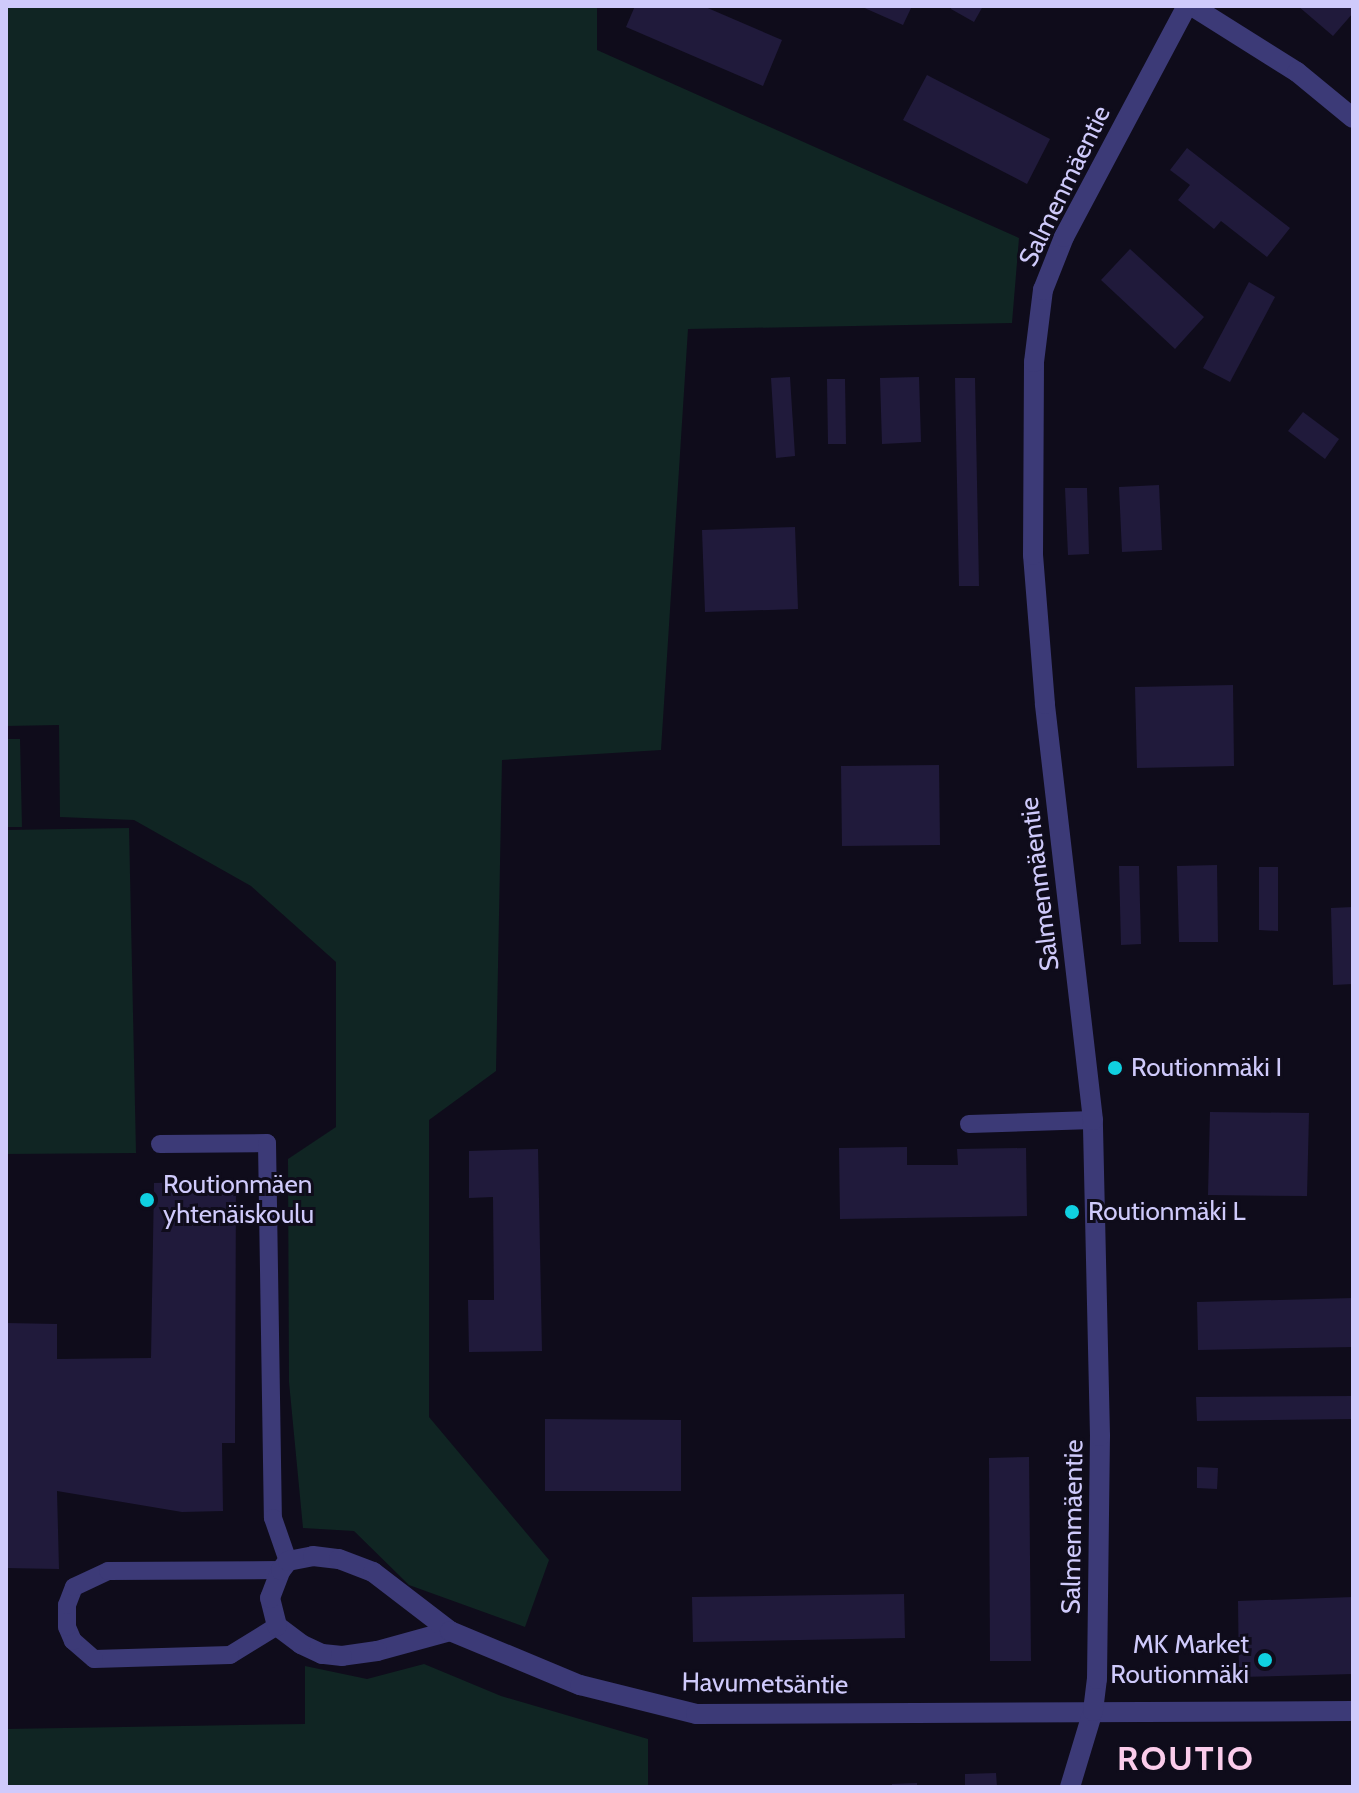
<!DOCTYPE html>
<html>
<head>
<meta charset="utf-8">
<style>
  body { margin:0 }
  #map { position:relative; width:1359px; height:1793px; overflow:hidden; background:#0f0c1b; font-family:Cabin,sans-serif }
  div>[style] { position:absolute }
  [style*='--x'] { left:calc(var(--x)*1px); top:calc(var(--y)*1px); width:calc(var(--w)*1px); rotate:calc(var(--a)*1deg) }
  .green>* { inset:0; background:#102523 }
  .building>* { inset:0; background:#201a3b }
  .lane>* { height:18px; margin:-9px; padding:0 9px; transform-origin:9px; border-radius:9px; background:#3c3a77 }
  .street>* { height:20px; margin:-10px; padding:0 10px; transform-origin:10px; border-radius:10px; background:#3c3a77 }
  .dots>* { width:22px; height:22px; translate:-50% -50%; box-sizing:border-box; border:4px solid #0f0c1b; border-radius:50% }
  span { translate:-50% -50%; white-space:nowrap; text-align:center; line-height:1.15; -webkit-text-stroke:6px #0f0c1b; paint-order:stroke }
  .street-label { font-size:26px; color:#cfcafb }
  .poi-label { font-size:26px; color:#cfcafb }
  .left { translate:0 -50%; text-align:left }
  .right { translate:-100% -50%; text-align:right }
  .district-label { font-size:34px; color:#fbcceb; font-weight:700; letter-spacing:2px }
  .frame { position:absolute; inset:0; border:8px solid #cfcafb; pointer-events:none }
</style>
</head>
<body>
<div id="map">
  <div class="green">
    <div style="clip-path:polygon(6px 6px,597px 6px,597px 50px,1019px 238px,1012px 323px,688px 329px,661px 750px,502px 760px,496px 1071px,429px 1120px,429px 1417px,549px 1560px,525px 1627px,409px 1585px,354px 1531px,303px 1528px,289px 1382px,288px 1159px,336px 1127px,336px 962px,251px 886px,134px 820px,60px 817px,59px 725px,6px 726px)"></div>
    <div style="clip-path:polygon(6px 739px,20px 739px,22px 827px,6px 827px)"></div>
    <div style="clip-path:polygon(129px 828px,136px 1153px,6px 1154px,6px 830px)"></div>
    <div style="clip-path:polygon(424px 1664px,501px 1696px,648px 1739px,648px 1787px,6px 1787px,6px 1729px,305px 1724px,305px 1666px,367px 1679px)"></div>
  </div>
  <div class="building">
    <div style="clip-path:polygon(635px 6px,703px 6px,782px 40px,763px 86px,626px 27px)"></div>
    <div style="clip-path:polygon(860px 6px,912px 6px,903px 25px)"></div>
    <div style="clip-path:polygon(952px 6px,983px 6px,974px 22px,951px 9px)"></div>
    <div style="clip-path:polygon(1298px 6px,1353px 6px,1353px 13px,1333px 36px)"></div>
    <div style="clip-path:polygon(927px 75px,1050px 139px,1027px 184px,903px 120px)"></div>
    <div style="clip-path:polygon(1187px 148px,1290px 228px,1267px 257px,1221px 221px,1214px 229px,1178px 200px,1190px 185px,1170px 170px)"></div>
    <div style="clip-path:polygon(1130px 249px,1204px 317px,1175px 349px,1101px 280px)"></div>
    <div style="clip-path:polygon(1249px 282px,1275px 297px,1230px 382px,1203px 368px)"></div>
    <div style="clip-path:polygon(790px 377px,795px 456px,776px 458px,771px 378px)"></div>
    <div style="clip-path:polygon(919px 377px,921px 442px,882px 444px,880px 378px)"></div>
    <div style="clip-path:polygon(955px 378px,975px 378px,979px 586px,959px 586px)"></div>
    <div style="clip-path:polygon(827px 379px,845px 379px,846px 444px,828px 444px)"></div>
    <div style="clip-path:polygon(1303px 412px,1339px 439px,1325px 459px,1288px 431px)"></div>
    <div style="clip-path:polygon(1159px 485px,1162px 550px,1122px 552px,1119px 487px)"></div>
    <div style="clip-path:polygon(1065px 488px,1087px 488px,1089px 554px,1068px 555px)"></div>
    <div style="clip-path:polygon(795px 527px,798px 609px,705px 612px,702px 530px)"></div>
    <div style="clip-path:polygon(1233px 685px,1234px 766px,1137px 768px,1135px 687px)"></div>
    <div style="clip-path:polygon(939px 765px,940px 845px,842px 846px,841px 766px)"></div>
    <div style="clip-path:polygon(1217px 865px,1218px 942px,1179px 942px,1177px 866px)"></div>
    <div style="clip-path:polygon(1119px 866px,1139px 866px,1141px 944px,1121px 945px)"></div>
    <div style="clip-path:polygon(1259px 867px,1278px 867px,1278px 931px,1259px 930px)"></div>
    <div style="clip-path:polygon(1353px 907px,1353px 984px,1333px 985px,1331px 908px)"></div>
    <div style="clip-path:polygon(1210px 1112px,1309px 1113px,1307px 1196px,1208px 1195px)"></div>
    <div style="clip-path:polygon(907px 1147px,907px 1165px,958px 1165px,957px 1149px,1026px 1148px,1027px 1216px,840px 1219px,839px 1148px)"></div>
    <div style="clip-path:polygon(538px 1149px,542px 1351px,469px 1352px,468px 1300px,494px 1300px,493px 1197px,469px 1198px,469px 1151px)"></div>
    <div style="clip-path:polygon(236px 1181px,235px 1443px,222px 1443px,223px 1511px,182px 1512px,57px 1491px,59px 1569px,6px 1568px,6px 1323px,57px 1324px,57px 1359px,151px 1358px,154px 1183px)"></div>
    <div style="clip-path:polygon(1353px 1298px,1353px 1347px,1198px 1350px,1197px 1302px)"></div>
    <div style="clip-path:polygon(1353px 1396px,1353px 1419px,1197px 1421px,1196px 1397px)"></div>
    <div style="clip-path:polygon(545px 1419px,681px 1420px,681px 1491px,545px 1491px)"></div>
    <div style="clip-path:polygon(1029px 1457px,1031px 1661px,990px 1661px,989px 1458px)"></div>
    <div style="clip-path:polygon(1197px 1467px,1218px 1468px,1217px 1489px,1197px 1488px)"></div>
    <div style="clip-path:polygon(904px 1594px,905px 1638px,693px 1642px,692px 1597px)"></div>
    <div style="clip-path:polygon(1353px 1597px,1353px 1674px,1239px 1677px,1238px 1601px)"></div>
    <div style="clip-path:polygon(996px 1773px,997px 1787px,965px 1787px,965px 1774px)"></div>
    <div style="clip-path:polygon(917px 1783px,917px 1787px,892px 1787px,892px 1784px)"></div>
  </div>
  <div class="lane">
    <div style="--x:969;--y:1124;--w:124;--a:-1.8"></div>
    <div style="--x:160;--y:1144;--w:107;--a:-0.5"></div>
    <div style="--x:267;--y:1143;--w:375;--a:89.1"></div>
    <div style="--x:273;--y:1518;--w:46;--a:70.8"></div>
    <div style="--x:277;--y:1626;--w:55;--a:148.3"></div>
    <div style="--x:230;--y:1655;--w:136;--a:178.3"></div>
    <div style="--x:94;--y:1659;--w:28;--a:-139"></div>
    <div style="--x:73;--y:1641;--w:15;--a:-113"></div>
    <div style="--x:67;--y:1627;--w:22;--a:-90"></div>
    <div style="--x:67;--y:1605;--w:19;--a:-69"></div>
    <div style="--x:74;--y:1587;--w:38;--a:-25"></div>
    <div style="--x:108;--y:1571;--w:173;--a:-0.3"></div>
  </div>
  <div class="street">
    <div style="--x:1192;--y:6;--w:124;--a:32.2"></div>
    <div style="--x:1297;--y:72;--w:72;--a:39.4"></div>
    <div style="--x:450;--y:1631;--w:76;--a:164.7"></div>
    <div style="--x:377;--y:1651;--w:35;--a:172"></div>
    <div style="--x:342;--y:1656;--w:20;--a:-174"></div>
    <div style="--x:322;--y:1654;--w:23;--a:-155"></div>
    <div style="--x:301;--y:1644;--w:30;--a:-143"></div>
    <div style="--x:277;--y:1626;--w:29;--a:-104"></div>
    <div style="--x:270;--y:1598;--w:30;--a:-69"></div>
    <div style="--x:281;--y:1570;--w:11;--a:-52"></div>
    <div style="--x:288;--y:1561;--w:25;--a:-11"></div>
    <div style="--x:313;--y:1556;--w:26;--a:7"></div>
    <div style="--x:339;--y:1559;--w:36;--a:21"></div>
    <div style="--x:373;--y:1572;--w:97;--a:37.5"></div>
    <div style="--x:450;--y:1631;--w:141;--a:22.6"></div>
    <div style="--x:580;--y:1685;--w:120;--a:14"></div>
    <div style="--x:696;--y:1714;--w:657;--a:-0.26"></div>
    <div style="--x:1070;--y:1787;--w:79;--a:-73.2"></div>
    <div style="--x:1093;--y:1711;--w:32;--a:-83"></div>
    <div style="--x:1097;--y:1679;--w:243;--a:-89.3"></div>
    <div style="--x:1100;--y:1436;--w:316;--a:-91.3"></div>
    <div style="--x:1093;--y:1120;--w:419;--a:-96.6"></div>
    <div style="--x:1045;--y:704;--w:149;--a:-94.6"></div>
    <div style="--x:1033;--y:555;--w:193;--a:-89.7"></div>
    <div style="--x:1034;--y:362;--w:73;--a:-82.9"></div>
    <div style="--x:1043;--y:290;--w:57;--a:-68.4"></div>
    <div style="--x:1064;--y:237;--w:262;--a:-62"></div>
  </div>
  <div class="dots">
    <div style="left:1115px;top:1068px;background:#10d0e1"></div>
    <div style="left:147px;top:1200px;background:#10d0e1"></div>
    <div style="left:1072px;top:1212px;background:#10d0e1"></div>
    <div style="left:1265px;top:1660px;background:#10d0e1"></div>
  </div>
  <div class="street-label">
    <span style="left:1065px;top:186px;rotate:-64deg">Salmenmäentie</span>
    <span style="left:1040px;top:884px;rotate:-97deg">Salmenmäentie</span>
    <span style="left:1073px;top:1527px;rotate:-89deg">Salmenmäentie</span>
    <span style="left:765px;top:1684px;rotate:1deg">Havumetsäntie</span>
  </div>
  <div class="poi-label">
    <span class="left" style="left:1131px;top:1068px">Routionmäki I</span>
    <span class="left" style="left:163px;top:1200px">Routionmäen<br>yhtenäiskoulu</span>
    <span class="left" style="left:1088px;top:1212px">Routionmäki L</span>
    <span class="right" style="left:1249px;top:1660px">MK Market<br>Routionmäki</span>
  </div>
  <div class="district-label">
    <span style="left:1186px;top:1759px">ROUTIO</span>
  </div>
  <div class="frame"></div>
</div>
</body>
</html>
